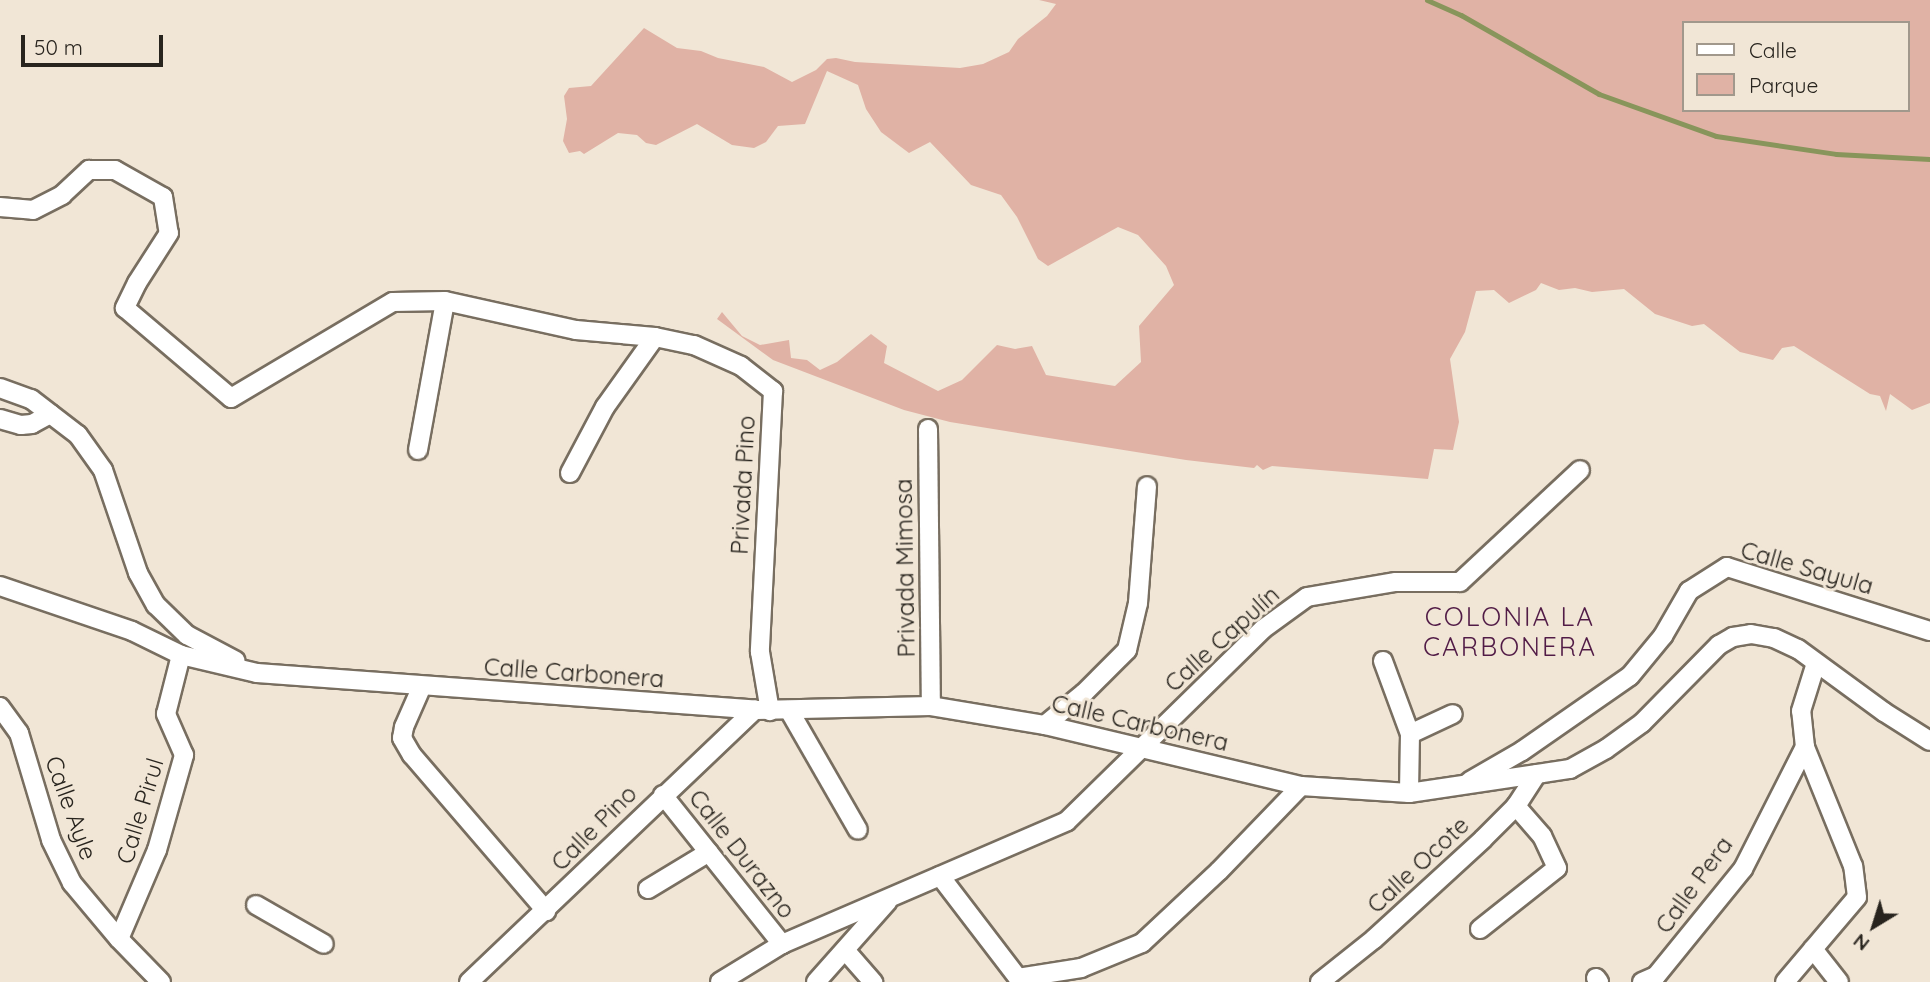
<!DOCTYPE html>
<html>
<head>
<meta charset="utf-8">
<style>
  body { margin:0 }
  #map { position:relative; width:1930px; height:982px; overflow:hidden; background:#f1e6d6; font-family:Quicksand,sans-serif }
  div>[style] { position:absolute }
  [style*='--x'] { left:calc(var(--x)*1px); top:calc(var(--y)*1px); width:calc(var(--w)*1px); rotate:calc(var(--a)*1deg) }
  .green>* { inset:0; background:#e0b2a5 }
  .stream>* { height:5px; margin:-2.5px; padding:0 2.5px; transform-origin:2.5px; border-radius:2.5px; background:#88955b }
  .roads { filter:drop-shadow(2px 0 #786e60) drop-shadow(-2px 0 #786e60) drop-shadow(0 2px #786e60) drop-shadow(0 -2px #786e60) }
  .minor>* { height:18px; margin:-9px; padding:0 9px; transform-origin:9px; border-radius:9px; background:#fff }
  span { translate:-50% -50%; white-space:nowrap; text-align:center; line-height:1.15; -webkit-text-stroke:6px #f1e6d6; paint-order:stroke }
  .street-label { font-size:24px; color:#28241e }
  .neighbourhood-label { font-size:26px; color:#511b46; letter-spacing:2px }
  .legend { position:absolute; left:1682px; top:21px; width:228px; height:91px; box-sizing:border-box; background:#f1e6d6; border:2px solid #a1988c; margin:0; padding:9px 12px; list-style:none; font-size:21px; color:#28241e }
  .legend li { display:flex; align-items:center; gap:14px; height:35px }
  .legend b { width:35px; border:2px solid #a1988c }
  .north { position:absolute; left:1839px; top:891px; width:70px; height:70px; -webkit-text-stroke:5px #f1e6d6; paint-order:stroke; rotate:218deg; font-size:19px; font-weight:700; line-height:28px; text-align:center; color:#28241e }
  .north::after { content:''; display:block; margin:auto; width:24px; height:32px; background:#28241e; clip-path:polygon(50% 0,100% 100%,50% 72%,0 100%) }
  .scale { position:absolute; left:21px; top:35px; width:142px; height:32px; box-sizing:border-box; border:4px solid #28241e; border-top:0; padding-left:9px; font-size:21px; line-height:24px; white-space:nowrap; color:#28241e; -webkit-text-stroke:5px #f1e6d6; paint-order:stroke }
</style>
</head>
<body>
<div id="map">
  <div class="green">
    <div style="clip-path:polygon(evenodd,1039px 0,1930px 0,1930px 403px,1912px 410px,1890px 394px,1886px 411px,1880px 396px,1870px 394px,1794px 346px,1782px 348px,1773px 360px,1740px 352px,1704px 324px,1692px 326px,1655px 314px,1624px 289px,1592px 292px,1575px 288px,1559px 290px,1541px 283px,1536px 290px,1509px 303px,1494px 290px,1476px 291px,1465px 332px,1450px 359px,1459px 422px,1453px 450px,1434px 449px,1428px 479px,1272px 466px,1263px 470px,1257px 465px,1254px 468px,1186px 460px,950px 422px,904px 410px,773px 360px,717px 319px,722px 312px,742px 336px,760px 345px,789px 340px,791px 358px,807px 360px,820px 370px,837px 362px,871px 334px,887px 346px,884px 363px,938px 391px,962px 380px,997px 345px,1015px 349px,1032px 346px,1046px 375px,1115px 386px,1141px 362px,1139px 326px,1174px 285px,1166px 266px,1138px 235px,1118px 227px,1048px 266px,1038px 259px,1017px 217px,1001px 195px,971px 185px,930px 142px,909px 153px,881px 132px,866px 109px,858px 85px,827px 71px,805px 124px,778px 126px,766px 142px,754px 148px,732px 145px,697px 124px,656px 145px,646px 143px,637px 135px,618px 133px,584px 154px,580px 151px,569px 153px,563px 141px,567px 119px,564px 96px,569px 88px,591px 86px,644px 28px,677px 48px,701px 51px,718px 58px,764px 67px,792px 82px,816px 70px,827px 59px,836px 58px,855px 62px,960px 68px,983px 64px,1009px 52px,1018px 39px,1047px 16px,1056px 4px,1039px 0,1683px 23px,1907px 23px,1907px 110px,1683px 110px,1683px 23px)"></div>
  </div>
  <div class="stream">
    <div style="--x:1427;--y:0;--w:37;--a:24"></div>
    <div style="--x:1461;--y:15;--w:159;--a:29.8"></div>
    <div style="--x:1599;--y:94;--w:124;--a:19.7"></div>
    <div style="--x:1716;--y:136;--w:121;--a:8.5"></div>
    <div style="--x:1836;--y:154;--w:94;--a:3"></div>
  </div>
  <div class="roads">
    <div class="minor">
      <div style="--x:0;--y:207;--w:33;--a:5"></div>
      <div style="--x:33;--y:210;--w:33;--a:-27"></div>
      <div style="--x:62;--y:195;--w:37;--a:-43"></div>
      <div style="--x:89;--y:170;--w:26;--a:0"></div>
      <div style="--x:115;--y:170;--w:55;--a:29.4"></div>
      <div style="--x:163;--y:197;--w:36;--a:81"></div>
      <div style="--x:169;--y:233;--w:59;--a:122.6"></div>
      <div style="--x:137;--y:283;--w:28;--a:116"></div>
      <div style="--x:125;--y:308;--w:139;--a:40.3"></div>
      <div style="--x:231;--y:398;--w:188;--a:-30.7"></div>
      <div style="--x:393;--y:302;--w:52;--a:-1.1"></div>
      <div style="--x:445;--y:301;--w:134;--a:12.5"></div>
      <div style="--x:576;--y:330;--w:79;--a:5.1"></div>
      <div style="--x:655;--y:337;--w:40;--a:12"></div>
      <div style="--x:694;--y:345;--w:51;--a:24.1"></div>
      <div style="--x:741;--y:366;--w:41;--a:38"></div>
      <div style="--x:773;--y:391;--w:261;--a:92.9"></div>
      <div style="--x:760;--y:652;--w:60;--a:80.4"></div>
      <div style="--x:0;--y:388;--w:33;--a:20"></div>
      <div style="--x:31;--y:399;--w:59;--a:37.5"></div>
      <div style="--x:78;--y:435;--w:43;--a:54.5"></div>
      <div style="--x:103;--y:470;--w:109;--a:71.2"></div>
      <div style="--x:138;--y:573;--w:37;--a:61"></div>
      <div style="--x:156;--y:605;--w:43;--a:44.1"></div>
      <div style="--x:187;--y:635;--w:55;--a:28"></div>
      <div style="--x:0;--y:419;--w:22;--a:16"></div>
      <div style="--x:21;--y:425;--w:11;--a:-5"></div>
      <div style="--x:32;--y:424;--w:21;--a:-29"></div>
      <div style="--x:928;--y:429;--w:277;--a:89.4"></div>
      <div style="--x:418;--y:450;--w:151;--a:-79.7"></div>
      <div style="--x:570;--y:473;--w:75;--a:-62.1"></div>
      <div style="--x:605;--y:407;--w:86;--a:-54.5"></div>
      <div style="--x:0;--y:586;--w:139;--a:18.8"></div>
      <div style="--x:132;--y:631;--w:55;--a:26.1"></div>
      <div style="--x:181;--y:655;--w:78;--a:13.3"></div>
      <div style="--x:257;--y:673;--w:499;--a:4.2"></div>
      <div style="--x:755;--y:710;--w:176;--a:-1.3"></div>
      <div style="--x:931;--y:706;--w:116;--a:9.5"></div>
      <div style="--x:1045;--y:725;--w:263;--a:13.4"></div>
      <div style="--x:1301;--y:786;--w:108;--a:3.7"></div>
      <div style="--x:1409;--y:793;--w:163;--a:-8.5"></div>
      <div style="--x:1570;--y:769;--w:41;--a:-29.1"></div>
      <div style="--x:1606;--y:749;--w:44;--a:-35.8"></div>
      <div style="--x:1642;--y:723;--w:110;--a:-45.4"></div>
      <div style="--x:1719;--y:645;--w:16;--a:-30"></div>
      <div style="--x:1733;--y:637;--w:18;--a:-9"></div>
      <div style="--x:1751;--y:634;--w:23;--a:10"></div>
      <div style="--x:1774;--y:638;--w:26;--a:25"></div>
      <div style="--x:1798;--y:649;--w:107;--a:36.2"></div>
      <div style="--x:1884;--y:712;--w:54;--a:32.2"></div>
      <div style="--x:1383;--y:661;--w:78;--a:69.7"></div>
      <div style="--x:1410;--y:734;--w:59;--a:91"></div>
      <div style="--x:422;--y:686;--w:45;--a:113.7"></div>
      <div style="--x:404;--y:727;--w:11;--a:100"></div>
      <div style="--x:402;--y:738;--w:20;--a:60"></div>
      <div style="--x:412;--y:755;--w:206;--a:49.3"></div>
      <div style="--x:0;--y:707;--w:32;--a:54"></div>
      <div style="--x:19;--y:733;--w:112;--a:73.3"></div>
      <div style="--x:51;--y:840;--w:48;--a:64"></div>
      <div style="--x:72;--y:883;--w:73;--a:50"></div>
      <div style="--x:119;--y:939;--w:60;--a:45.7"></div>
      <div style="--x:789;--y:710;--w:138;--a:60.1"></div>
      <div style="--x:1045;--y:725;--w:50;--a:-39.4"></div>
      <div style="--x:1084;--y:693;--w:61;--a:-45"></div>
      <div style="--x:1127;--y:650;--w:48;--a:-76.8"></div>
      <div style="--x:1138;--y:603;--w:117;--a:-85.6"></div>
      <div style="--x:1410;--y:734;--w:47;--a:-24.9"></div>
      <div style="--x:1470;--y:781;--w:60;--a:-30"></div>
      <div style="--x:1522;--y:751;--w:131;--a:-34.8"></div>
      <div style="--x:1630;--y:676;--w:52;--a:-50.5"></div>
      <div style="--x:1663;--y:636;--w:52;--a:-60"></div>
      <div style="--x:1689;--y:591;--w:45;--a:-32.3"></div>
      <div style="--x:1727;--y:567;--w:213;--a:17.5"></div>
      <div style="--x:663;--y:795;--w:191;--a:51.4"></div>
      <div style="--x:940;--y:876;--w:133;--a:52.6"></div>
      <div style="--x:648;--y:889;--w:71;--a:-31.2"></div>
      <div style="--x:256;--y:905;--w:78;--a:29.8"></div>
      <div style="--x:1480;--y:929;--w:98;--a:-38.4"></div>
      <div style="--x:1557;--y:868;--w:35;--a:-115"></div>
      <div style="--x:1542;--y:836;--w:40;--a:-131"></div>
      <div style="--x:119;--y:939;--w:97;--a:-66.9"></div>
      <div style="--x:157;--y:850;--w:99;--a:-74.1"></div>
      <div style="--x:184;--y:755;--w:45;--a:-113.7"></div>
      <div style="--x:166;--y:714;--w:61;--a:-75.7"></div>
      <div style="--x:1813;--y:949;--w:42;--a:51.8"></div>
      <div style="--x:845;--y:950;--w:43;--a:48.8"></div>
      <div style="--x:1018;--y:978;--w:64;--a:-9"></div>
      <div style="--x:1081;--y:968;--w:66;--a:-22.3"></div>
      <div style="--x:1142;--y:943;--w:105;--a:-43.1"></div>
      <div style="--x:1219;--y:871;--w:118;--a:-46"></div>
      <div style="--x:1596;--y:978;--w:5;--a:53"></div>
      <div style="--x:469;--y:982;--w:395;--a:-43.6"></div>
      <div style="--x:720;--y:982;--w:73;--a:-31.5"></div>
      <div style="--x:782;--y:944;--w:310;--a:-23.3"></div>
      <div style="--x:1067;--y:821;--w:274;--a:-44.4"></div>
      <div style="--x:1263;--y:629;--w:54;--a:-36"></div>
      <div style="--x:1307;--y:597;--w:90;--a:-9.6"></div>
      <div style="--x:1396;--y:582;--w:64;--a:0"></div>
      <div style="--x:1460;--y:582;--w:164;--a:-43"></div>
      <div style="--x:816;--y:982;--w:108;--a:-48.4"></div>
      <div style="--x:1320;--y:982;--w:69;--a:-38.5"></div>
      <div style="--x:1374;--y:939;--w:148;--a:-42.5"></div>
      <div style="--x:1483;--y:839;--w:47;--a:-45"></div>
      <div style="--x:1516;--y:806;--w:38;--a:-57"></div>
      <div style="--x:1642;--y:982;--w:15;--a:-23"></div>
      <div style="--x:1656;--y:976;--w:138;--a:-50.9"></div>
      <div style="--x:1743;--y:869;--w:137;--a:-63.1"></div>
      <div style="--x:1785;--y:982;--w:111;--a:-49.7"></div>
      <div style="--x:1857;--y:897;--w:31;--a:-97"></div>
      <div style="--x:1853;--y:866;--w:128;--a:-112"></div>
      <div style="--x:1805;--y:747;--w:36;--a:-96"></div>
      <div style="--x:1801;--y:711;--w:50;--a:-72.6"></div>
    </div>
  </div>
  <div class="street-label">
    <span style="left:743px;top:485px;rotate:-87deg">Privada Pino</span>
    <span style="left:905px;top:568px;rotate:-91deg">Privada Mimosa</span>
    <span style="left:1807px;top:568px;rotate:16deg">Calle Sayula</span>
    <span style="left:1222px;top:639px;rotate:-42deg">Calle Capulín</span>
    <span style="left:574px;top:673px;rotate:4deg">Calle Carbonera</span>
    <span style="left:1140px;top:723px;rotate:13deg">Calle Carbonera</span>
    <span style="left:71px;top:808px;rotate:70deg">Calle Ayle</span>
    <span style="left:140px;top:811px;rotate:-73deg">Calle Pirul</span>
    <span style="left:594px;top:828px;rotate:-45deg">Calle Pino</span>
    <span style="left:742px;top:854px;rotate:52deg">Calle Durazno</span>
    <span style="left:1418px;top:865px;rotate:-43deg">Calle Ocote</span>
    <span style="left:1694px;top:885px;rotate:-54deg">Calle Pera</span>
  </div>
  <div class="neighbourhood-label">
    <span style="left:1510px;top:632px">COLONIA LA<br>CARBONERA</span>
  </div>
  <ul class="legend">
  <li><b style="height:9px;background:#fff"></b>Calle</li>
  <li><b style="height:19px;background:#e0b2a5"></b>Parque</li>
  </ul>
  <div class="north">N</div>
  <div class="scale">50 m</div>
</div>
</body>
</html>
